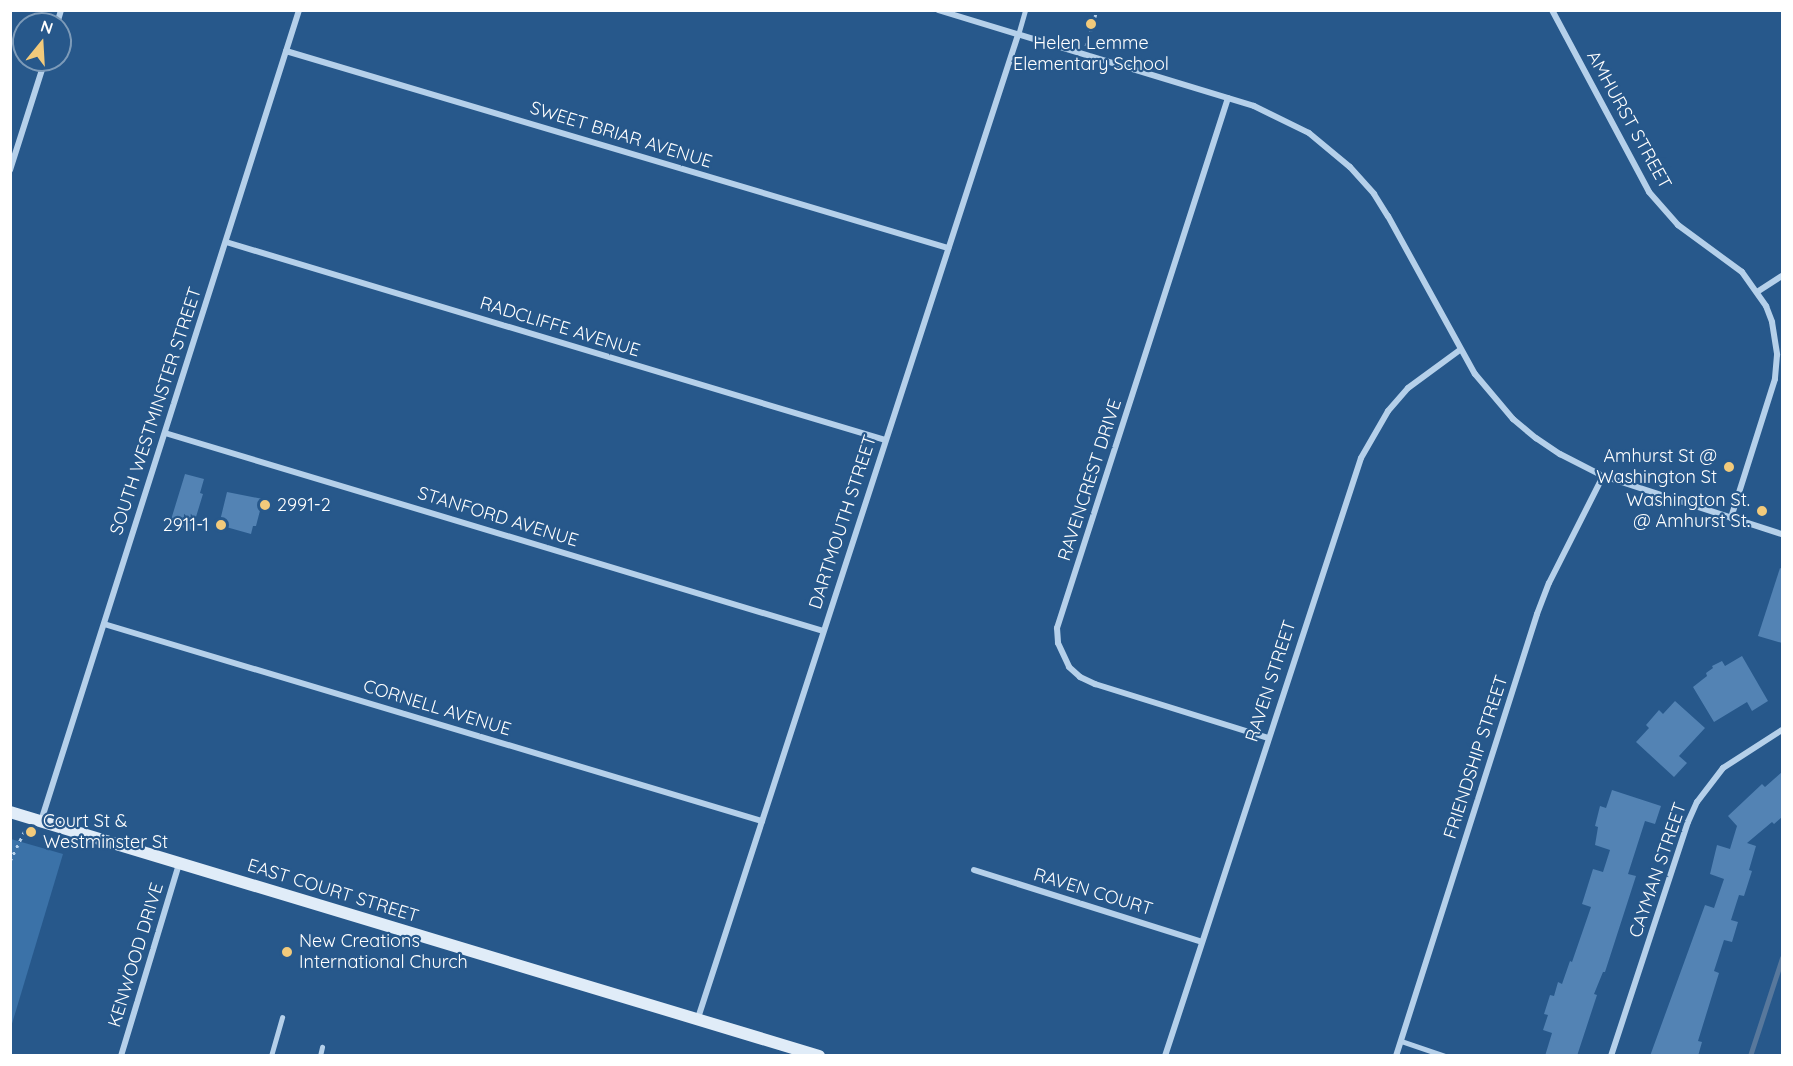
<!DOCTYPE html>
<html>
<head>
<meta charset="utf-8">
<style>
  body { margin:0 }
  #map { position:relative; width:1793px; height:1066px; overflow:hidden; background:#27588b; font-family:Quicksand,sans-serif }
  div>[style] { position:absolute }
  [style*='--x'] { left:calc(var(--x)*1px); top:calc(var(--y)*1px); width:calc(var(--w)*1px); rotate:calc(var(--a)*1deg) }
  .green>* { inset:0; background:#3b72a8 }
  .stream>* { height:4.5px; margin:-2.25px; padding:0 2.25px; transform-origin:2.25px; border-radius:2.25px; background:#58789c }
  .building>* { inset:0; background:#5383b4 }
  .path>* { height:3px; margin-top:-1.5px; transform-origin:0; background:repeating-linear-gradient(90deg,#b5d0ea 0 3px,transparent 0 7.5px) }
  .lane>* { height:4.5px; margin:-2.25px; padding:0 2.25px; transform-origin:2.25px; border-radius:2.25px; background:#b5d0ea }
  .street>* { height:6px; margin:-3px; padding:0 3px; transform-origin:3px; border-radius:3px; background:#b5d0ea }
  .secondary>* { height:12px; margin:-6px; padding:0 6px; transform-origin:6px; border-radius:6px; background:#e0ecf8 }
  .dots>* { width:16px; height:16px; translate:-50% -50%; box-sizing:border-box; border:3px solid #27588b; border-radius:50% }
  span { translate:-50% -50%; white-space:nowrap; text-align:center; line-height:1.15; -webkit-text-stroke:4.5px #27588b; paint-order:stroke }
  .poi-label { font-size:18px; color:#fff }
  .right { translate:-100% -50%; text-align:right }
  .left { translate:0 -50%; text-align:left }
  .street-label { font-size:18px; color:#fff }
  .frame { position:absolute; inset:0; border:12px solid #fff; pointer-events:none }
  .north { position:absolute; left:12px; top:12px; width:60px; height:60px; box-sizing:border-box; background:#27588b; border:2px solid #7d9bb9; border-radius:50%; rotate:18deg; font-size:16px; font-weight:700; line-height:24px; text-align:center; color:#fff }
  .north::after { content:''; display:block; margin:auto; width:21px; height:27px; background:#f2ca7b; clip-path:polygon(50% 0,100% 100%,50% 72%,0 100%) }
</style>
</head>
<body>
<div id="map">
  <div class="green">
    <div style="clip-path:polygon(11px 839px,63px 854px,11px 1027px,10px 839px)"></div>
  </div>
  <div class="stream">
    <div style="--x:1750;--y:1056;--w:103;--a:-71.9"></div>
  </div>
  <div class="building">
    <div style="clip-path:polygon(185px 474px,204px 479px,200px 493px,203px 494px,192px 530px,170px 523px)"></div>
    <div style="clip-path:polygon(227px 492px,263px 499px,256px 526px,253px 526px,251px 534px,219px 525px)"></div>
    <div style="clip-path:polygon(1780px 568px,1782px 569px,1782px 643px,1758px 636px)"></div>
    <div style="clip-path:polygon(1742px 656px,1768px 701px,1752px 711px,1747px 702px,1714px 722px,1693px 687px,1707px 676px,1706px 673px,1713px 668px,1712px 666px,1722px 661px,1725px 666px)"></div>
    <div style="clip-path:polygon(1675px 701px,1705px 728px,1679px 756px,1687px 763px,1674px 777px,1636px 742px,1649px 728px,1646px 725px,1659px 710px,1663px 714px)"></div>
    <div style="clip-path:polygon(1782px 772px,1782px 817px,1774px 824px,1772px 822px,1747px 843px,1756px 846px,1749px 870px,1752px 871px,1744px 896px,1739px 895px,1731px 920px,1738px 922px,1732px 942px,1724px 940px,1714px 971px,1719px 973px,1698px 1041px,1702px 1042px,1698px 1056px,1650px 1056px,1705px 905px,1714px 908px,1724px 879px,1710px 874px,1717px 845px,1730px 849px,1737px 826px,1728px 816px,1762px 784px,1765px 787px)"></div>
    <div style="clip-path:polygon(1612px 790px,1661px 806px,1655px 824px,1645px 821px,1628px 874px,1636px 876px,1605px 972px,1603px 972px,1594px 994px,1597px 995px,1577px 1056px,1545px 1056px,1552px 1033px,1543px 1030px,1548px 1015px,1544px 1014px,1550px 995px,1554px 996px,1558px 982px,1562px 984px,1570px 961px,1572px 962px,1591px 907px,1582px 904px,1593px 869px,1603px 872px,1610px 850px,1595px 845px,1598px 827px,1595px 826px,1600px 806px,1606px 808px)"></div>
  </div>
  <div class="path">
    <div style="--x:1086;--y:46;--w:38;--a:-73"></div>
    <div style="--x:10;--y:861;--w:34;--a:-64"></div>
  </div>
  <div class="lane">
    <div style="--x:1018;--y:35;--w:26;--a:-74"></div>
    <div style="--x:1401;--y:1041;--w:46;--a:18.8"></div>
    <div style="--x:271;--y:1056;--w:40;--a:-74"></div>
    <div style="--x:320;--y:1056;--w:9;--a:-77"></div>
  </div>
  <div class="street">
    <div style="--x:938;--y:10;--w:330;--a:16.9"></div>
    <div style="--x:1254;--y:106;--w:61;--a:26.1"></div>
    <div style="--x:1309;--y:133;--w:53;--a:39.7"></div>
    <div style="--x:1350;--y:167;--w:36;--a:48"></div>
    <div style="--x:1374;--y:194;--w:26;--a:58"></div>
    <div style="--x:1388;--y:216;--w:180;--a:61.2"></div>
    <div style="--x:1475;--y:374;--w:59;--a:49.8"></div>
    <div style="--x:1513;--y:419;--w:30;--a:40"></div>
    <div style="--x:1536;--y:438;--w:29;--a:34"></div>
    <div style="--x:1560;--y:454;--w:48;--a:27.1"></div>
    <div style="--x:1603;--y:476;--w:188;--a:18"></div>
    <div style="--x:1552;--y:10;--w:206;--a:61.9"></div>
    <div style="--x:1649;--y:192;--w:44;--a:48.7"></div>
    <div style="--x:1678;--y:225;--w:79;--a:36.3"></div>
    <div style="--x:1742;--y:272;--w:42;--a:54.8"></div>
    <div style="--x:1766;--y:306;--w:17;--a:69"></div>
    <div style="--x:1772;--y:322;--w:33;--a:81"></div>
    <div style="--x:1777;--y:355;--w:24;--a:95"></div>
    <div style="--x:1775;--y:379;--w:146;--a:107.6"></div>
    <div style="--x:57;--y:24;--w:15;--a:-74"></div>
    <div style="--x:286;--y:51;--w:691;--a:16.57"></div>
    <div style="--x:1228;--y:98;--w:557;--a:107.88"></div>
    <div style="--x:1057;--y:628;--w:15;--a:86"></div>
    <div style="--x:1058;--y:643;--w:26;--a:65"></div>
    <div style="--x:1069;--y:667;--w:15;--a:42"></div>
    <div style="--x:1080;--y:677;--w:17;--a:25"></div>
    <div style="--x:1095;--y:684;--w:181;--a:17.3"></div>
    <div style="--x:10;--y:170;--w:115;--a:-72.3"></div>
    <div style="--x:226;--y:242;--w:688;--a:16.72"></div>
    <div style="--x:1757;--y:292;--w:30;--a:-33"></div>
    <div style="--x:165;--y:433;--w:687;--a:16.75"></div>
    <div style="--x:104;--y:624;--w:687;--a:16.67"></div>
    <div style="--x:41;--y:821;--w:851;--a:-72.35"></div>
    <div style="--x:974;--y:870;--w:239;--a:17.5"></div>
    <div style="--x:698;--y:1018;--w:1034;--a:-71.97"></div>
    <div style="--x:121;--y:1056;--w:201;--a:-73.2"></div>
    <div style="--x:1165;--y:1056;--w:629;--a:-71.85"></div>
    <div style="--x:1361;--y:458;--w:54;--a:-60.1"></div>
    <div style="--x:1388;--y:411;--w:30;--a:-49"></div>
    <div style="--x:1408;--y:388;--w:64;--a:-36.2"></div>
    <div style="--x:1396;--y:1056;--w:464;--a:-72.3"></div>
    <div style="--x:1537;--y:614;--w:33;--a:-69"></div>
    <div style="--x:1549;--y:583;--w:120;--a:-63.2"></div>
    <div style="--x:1611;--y:1056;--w:246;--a:-71.8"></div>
    <div style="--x:1688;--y:822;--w:22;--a:-66"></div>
    <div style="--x:1697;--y:802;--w:43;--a:-52.6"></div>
    <div style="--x:1723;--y:768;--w:70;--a:-32.8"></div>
  </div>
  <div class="secondary">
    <div style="--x:10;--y:812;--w:845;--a:16.78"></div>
  </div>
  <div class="dots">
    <div style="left:1091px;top:24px;background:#f2ca7b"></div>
    <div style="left:1729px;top:467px;background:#f2ca7b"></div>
    <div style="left:265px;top:505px;background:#f2ca7b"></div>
    <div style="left:1762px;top:511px;background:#f2ca7b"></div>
    <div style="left:221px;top:525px;background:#f2ca7b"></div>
    <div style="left:31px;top:832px;background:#f2ca7b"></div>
    <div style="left:287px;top:952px;background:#f2ca7b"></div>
  </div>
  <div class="poi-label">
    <span style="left:1091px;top:54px">Helen Lemme<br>Elementary School</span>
    <span class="right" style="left:1717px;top:467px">Amhurst St @<br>Washington St</span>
    <span class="right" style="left:1750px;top:511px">Washington St.<br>@ Amhurst St.</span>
    <span class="left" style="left:277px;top:505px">2991-2</span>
    <span class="right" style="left:209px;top:525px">2911-1</span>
    <span class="left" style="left:43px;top:832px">Court St &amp;<br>Westminster St</span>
    <span class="left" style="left:299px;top:952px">New Creations<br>International Church</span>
  </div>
  <div class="street-label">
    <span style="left:1629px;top:120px;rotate:61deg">AMHURST STREET</span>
    <span style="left:621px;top:135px;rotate:17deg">SWEET BRIAR AVENUE</span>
    <span style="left:560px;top:327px;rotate:17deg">RADCLIFFE AVENUE</span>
    <span style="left:156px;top:411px;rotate:-72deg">SOUTH WESTMINSTER STREET</span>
    <span style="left:1090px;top:480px;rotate:-72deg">RAVENCREST DRIVE</span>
    <span style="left:498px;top:517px;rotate:17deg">STANFORD AVENUE</span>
    <span style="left:843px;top:522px;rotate:-72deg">DARTMOUTH STREET</span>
    <span style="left:1271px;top:681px;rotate:-72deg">RAVEN STREET</span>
    <span style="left:437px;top:708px;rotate:17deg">CORNELL AVENUE</span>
    <span style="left:1476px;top:757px;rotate:-72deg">FRIENDSHIP STREET</span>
    <span style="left:1658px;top:870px;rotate:-71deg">CAYMAN STREET</span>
    <span style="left:333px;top:891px;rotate:17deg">EAST COURT STREET</span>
    <span style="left:1093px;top:892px;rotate:17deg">RAVEN COURT</span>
    <span style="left:136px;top:955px;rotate:-73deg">KENWOOD DRIVE</span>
  </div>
  <div class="frame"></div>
  <div class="north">N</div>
</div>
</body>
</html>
